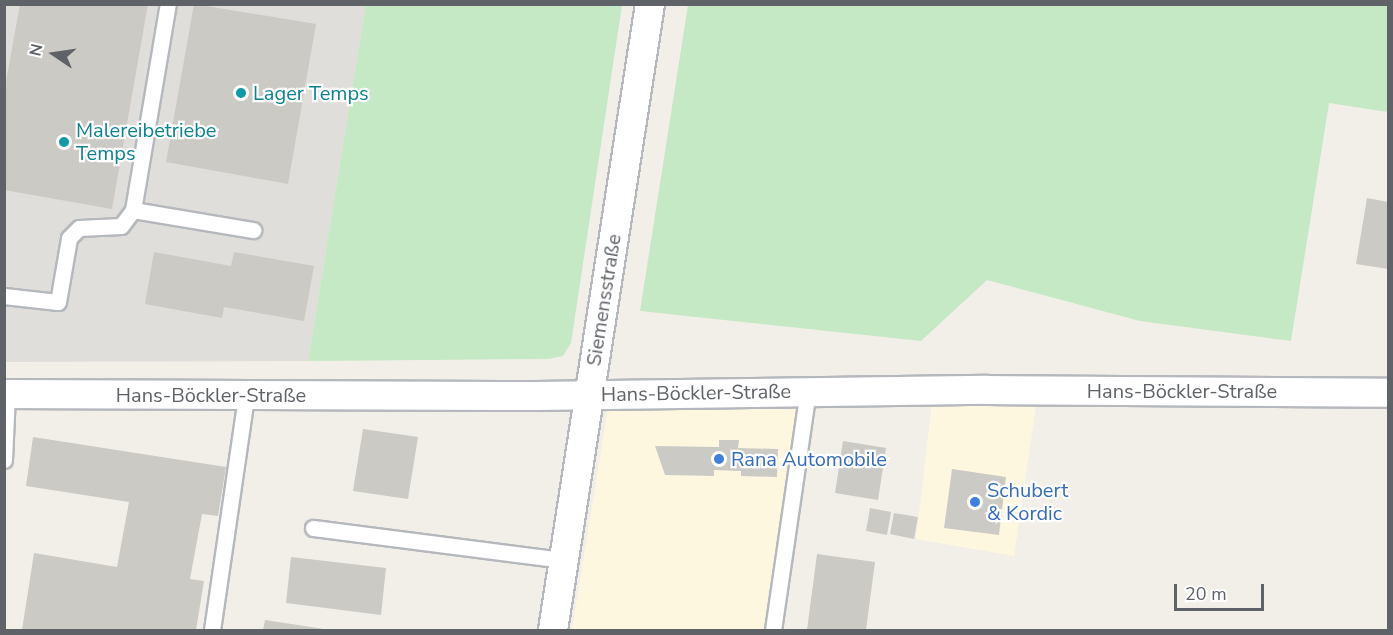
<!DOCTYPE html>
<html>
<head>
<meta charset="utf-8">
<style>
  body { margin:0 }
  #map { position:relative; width:1393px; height:635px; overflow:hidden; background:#f1efe8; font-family:"Nunito Sans",sans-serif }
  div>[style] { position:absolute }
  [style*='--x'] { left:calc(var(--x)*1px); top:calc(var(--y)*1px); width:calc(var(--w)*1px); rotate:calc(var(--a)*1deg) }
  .commercial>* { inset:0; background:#fef7e0 }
  .industrial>* { inset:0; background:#e0deda }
  .green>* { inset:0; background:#c5e8c5 }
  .building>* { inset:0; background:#cccac5 }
  .roads { filter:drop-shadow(2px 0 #b5b8bc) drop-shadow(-2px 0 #b5b8bc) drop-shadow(0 2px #b5b8bc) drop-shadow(0 -2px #b5b8bc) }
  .lane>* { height:15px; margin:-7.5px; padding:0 7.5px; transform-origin:7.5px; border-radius:7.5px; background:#fff }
  .street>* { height:28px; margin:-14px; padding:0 14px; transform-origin:14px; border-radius:14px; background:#fff }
  .dots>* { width:16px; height:16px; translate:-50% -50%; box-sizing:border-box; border:3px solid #fff; border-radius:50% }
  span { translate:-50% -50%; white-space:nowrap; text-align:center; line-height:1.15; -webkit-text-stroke:4.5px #fff; paint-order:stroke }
  .culture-label { font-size:20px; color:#0d838f }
  .left { translate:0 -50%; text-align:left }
  .street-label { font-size:20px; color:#5f6368 }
  .shop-label { font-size:20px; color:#366cbe }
  .frame { position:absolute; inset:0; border:6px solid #5f6368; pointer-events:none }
  .north { position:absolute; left:24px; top:24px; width:60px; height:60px; -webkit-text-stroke:4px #fff; paint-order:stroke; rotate:283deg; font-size:16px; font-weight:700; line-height:24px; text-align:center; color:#5f6368 }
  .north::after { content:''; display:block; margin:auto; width:21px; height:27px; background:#5f6368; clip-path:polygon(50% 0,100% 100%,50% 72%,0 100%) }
  .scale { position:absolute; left:1174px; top:584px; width:90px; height:27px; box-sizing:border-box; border:3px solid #5f6368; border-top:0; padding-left:8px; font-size:18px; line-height:21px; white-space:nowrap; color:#5f6368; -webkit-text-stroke:4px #fff; paint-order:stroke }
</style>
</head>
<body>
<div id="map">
  <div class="commercial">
    <div style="clip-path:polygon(932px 403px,1036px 406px,1014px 556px,916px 539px)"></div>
    <div style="clip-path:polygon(801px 405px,766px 630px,572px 630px,608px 408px)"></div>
  </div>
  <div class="industrial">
    <div style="clip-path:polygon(4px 5px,366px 5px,308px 361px,5px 362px)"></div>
  </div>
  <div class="green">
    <div style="clip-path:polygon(366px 4px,622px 5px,571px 343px,563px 356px,548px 359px,308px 361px)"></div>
    <div style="clip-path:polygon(688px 5px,1388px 5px,1388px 112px,1329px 103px,1291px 341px,1140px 321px,987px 280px,921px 341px,640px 311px)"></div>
  </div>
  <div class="building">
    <div style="clip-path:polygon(20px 4px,148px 4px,112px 209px,4px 190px,4px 93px)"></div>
    <div style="clip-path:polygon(194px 4px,316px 24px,288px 184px,166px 162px)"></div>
    <div style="clip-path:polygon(1367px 198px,1388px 202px,1388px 269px,1356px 264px)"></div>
    <div style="clip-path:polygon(154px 252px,231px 266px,234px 252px,314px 266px,304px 321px,224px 307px,222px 318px,145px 304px)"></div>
    <div style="clip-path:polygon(363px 429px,418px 437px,408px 499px,353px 491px)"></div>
    <div style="clip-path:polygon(33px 437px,226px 467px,218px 516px,202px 514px,190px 579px,204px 581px,196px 630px,22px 630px,34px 553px,117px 567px,129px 502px,26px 486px)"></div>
    <div style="clip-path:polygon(719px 440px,739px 440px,738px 448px,778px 449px,777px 477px,741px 476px,741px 471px,714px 470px,714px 476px,665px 475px,655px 446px,719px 447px)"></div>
    <div style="clip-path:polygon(843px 441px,886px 448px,878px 500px,835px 493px)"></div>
    <div style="clip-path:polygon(952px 469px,1006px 477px,999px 535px,944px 528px)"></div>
    <div style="clip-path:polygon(870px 508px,891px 512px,887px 535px,866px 531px)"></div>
    <div style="clip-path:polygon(894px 513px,918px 517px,914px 539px,890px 534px)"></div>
    <div style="clip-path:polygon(817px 554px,875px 562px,866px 630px,807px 630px)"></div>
    <div style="clip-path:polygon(291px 557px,386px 568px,381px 615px,286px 603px)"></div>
    <div style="clip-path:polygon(265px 620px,324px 629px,324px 630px,263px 630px)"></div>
  </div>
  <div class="roads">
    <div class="lane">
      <div style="--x:133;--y:210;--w:122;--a:9.5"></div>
      <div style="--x:4;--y:296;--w:54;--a:6.3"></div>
      <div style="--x:58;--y:302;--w:65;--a:-80.2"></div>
      <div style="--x:69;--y:238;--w:14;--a:-45"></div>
      <div style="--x:79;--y:228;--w:42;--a:-2.7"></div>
      <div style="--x:121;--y:226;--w:20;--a:-53"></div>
      <div style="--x:133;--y:210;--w:209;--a:-80.4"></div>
      <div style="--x:4;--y:460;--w:66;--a:-87.4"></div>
      <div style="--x:313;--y:528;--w:253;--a:7.3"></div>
      <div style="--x:212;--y:630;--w:236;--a:-81.7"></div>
      <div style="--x:773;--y:630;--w:242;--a:-81.7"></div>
    </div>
    <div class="street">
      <div style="--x:4;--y:394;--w:532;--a:0.22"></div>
      <div style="--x:536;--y:396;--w:451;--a:-0.8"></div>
      <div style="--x:987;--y:390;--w:401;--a:0.4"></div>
      <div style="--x:553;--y:630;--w:633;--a:-81.19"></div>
    </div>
  </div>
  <div class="dots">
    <div style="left:241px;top:93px;background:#0f9aa8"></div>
    <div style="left:64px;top:142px;background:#0f9aa8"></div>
    <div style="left:719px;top:459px;background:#3f7fe0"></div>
    <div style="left:975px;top:502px;background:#3f7fe0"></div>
  </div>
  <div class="culture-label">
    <span class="left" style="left:253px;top:93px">Lager Temps</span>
    <span class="left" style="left:76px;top:142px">Malereibetriebe<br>Temps</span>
  </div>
  <div class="street-label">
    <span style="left:604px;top:300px;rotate:-81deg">Siemensstraße</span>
    <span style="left:1182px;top:391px">Hans-Böckler-Straße</span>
    <span style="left:696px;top:393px;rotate:-1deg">Hans-Böckler-Straße</span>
    <span style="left:211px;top:395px">Hans-Böckler-Straße</span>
  </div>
  <div class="shop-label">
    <span class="left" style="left:731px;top:459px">Rana Automobile</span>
    <span class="left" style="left:987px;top:502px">Schubert<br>&amp; Kordic</span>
  </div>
  <div class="frame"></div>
  <div class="north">N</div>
  <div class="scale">20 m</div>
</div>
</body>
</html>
